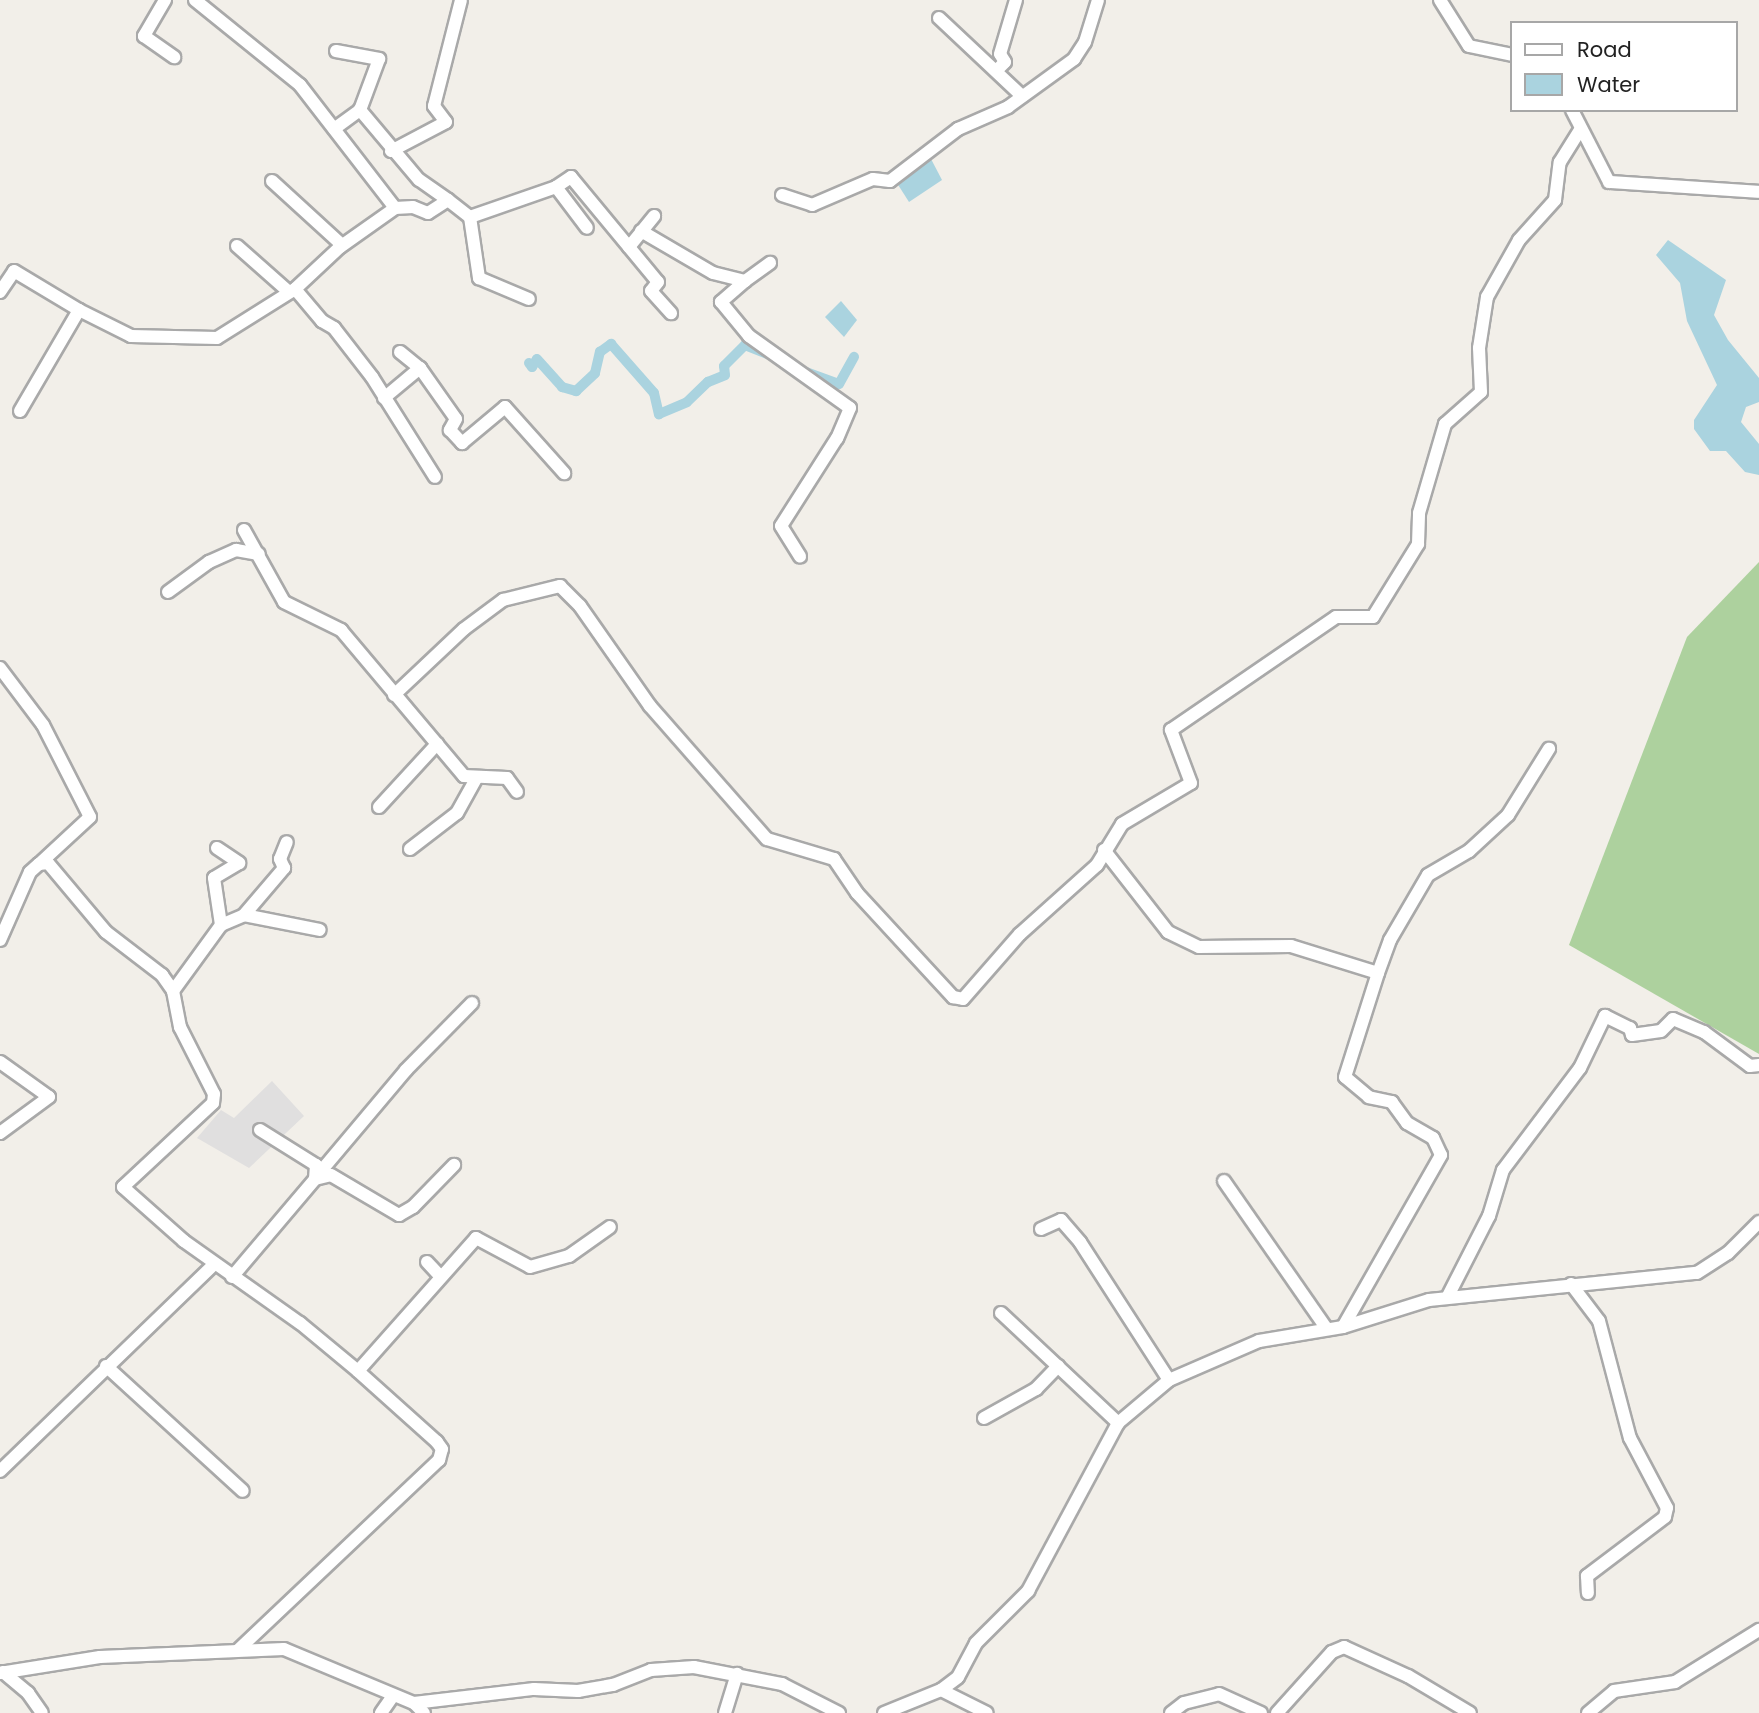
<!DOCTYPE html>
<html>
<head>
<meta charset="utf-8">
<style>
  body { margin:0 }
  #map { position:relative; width:1759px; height:1713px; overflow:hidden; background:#f2efe9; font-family:Poppins,sans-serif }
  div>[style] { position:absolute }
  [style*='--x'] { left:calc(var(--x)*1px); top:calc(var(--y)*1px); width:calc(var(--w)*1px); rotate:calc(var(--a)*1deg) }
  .residential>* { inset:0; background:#e0dfdf }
  .forest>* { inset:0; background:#add19e }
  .water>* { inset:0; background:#aad3df }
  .canal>* { height:10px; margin:-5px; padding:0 5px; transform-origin:5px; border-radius:5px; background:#aad3df }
  .roads { filter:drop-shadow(2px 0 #a9a9a9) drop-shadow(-2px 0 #a9a9a9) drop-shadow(0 2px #a9a9a9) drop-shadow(0 -2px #a9a9a9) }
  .minor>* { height:12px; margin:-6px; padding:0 6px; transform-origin:6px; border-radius:6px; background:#fff }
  span { translate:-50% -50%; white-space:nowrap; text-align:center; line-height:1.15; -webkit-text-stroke:7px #fff; paint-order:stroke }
  .legend { position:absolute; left:1510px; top:21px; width:228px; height:91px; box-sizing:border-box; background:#fff; border:2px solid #a7a7a7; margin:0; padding:9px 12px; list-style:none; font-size:21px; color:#222 }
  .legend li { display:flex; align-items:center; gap:14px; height:35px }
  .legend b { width:35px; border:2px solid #a7a7a7 }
</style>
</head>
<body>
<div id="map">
  <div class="residential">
    <div style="clip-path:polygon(272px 1081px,304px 1116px,249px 1168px,197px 1138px,221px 1110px,234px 1118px)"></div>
  </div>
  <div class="forest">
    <div style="clip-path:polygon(1759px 562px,1759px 1054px,1569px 945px,1687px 637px)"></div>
  </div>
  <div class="water">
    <div style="clip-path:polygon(930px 157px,942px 180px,909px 202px,895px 180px)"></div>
    <div style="clip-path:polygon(1668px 240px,1726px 280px,1714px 315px,1728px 340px,1759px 378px,1759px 402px,1746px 407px,1741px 422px,1759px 444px,1759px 475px,1745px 472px,1726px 451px,1710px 451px,1694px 429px,1694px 420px,1717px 385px,1687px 321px,1680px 283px,1656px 255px)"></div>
    <div style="clip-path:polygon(841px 301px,857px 320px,844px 337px,825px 317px)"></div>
  </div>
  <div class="canal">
    <div style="--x:529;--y:363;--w:5;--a:53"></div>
    <div style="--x:532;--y:367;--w:9;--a:-58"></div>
    <div style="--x:537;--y:359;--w:38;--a:48"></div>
    <div style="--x:562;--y:387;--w:15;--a:16"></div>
    <div style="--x:576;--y:391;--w:26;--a:-43"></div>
    <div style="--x:595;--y:373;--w:22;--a:-77"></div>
    <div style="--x:600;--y:352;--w:14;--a:-36"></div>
    <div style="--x:611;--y:344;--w:65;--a:48.7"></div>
    <div style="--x:654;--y:393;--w:22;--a:77"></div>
    <div style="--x:659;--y:414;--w:30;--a:-23"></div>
    <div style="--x:687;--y:402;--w:29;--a:-44"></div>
    <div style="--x:708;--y:382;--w:18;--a:-22"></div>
    <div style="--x:725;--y:375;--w:9;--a:-96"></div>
    <div style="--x:724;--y:366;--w:30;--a:-45"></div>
    <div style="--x:745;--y:345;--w:31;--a:22"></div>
    <div style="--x:803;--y:371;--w:38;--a:20"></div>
    <div style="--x:839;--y:384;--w:31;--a:-61"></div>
  </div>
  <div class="roads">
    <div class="minor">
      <div style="--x:165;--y:0;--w:42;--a:120.3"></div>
      <div style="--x:144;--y:36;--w:37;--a:35"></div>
      <div style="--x:195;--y:0;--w:135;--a:39"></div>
      <div style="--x:300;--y:85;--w:155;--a:52.3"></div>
      <div style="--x:1440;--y:0;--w:54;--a:57.8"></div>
      <div style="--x:1469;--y:46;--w:44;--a:11.8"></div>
      <div style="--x:939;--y:18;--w:114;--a:43.2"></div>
      <div style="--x:336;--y:51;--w:44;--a:10.5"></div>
      <div style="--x:379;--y:59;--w:54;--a:110.4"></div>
      <div style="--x:997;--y:70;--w:11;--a:-45"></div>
      <div style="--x:1005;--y:62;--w:9;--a:-122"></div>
      <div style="--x:1000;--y:54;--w:56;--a:-73.5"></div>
      <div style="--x:1572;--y:110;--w:81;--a:62.8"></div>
      <div style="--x:1609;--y:182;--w:150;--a:3.8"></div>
      <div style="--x:391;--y:151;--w:62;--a:-27.8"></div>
      <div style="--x:446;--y:122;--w:20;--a:-127"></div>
      <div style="--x:434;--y:106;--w:109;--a:-75.7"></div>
      <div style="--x:272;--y:181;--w:95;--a:42.4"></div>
      <div style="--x:556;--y:187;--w:18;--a:-34"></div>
      <div style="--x:571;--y:177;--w:136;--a:50.4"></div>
      <div style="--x:658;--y:282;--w:11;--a:128"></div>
      <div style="--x:651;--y:291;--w:30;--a:48"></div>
      <div style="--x:782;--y:195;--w:32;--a:18"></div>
      <div style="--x:812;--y:205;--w:66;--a:-23.1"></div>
      <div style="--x:873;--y:179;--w:17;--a:7"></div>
      <div style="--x:890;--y:181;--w:86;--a:-37.4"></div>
      <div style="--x:958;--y:129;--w:55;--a:-23.7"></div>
      <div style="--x:1008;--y:107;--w:82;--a:-36"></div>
      <div style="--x:1074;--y:59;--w:20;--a:-57"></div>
      <div style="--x:1085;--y:42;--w:44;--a:-72.8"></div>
      <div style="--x:448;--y:200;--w:28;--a:38"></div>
      <div style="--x:470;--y:217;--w:91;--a:-19.2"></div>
      <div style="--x:556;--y:187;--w:51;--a:52.9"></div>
      <div style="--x:470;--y:217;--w:62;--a:81.6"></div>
      <div style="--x:479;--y:278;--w:54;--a:22.8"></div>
      <div style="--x:641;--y:231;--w:83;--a:30.3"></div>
      <div style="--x:713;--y:273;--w:33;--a:14"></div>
      <div style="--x:745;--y:281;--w:31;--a:-36"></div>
      <div style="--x:237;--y:246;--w:69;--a:41.5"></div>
      <div style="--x:629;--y:247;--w:40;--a:-51"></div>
      <div style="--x:745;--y:281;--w:32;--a:139"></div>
      <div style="--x:721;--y:302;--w:44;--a:50.5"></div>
      <div style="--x:749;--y:336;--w:124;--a:35.5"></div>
      <div style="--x:850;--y:408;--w:33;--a:113"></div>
      <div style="--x:837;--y:438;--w:104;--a:122.5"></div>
      <div style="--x:781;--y:526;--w:36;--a:58"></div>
      <div style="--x:295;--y:289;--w:42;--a:49.8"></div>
      <div style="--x:322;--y:321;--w:14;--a:30"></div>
      <div style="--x:334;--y:328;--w:62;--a:52.2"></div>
      <div style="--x:372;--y:377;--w:118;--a:57.8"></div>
      <div style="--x:0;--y:292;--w:25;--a:-56"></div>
      <div style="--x:14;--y:271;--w:76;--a:31"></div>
      <div style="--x:400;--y:352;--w:26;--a:39"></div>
      <div style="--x:384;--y:398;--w:47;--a:-39.8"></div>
      <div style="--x:420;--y:368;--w:62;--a:54.8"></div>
      <div style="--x:456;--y:419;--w:13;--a:119"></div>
      <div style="--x:450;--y:430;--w:18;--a:47"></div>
      <div style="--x:462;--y:443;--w:56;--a:-39.9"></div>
      <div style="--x:505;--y:407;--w:89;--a:48.2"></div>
      <div style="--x:20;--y:411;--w:117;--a:-59.7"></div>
      <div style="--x:79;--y:310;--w:58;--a:26.6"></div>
      <div style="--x:131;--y:336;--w:86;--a:1.3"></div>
      <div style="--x:217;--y:338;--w:92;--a:-32.1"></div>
      <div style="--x:295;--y:289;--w:62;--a:-43"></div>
      <div style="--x:340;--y:247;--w:67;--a:-35.3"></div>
      <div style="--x:395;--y:208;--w:18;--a:-3"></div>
      <div style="--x:413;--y:207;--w:16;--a:22"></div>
      <div style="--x:428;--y:213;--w:24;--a:-33"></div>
      <div style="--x:448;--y:200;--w:35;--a:-145"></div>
      <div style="--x:419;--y:180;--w:92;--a:-130.1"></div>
      <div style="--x:360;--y:110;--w:32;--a:144"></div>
      <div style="--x:244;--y:530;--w:82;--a:60.9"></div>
      <div style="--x:284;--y:602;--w:64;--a:26.2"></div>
      <div style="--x:341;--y:630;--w:191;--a:49.9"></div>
      <div style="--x:464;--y:776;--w:43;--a:2.7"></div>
      <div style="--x:507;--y:778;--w:17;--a:54"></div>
      <div style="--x:168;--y:592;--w:51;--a:-36.2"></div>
      <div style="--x:209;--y:562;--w:30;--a:-24"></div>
      <div style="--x:236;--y:550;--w:23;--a:10"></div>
      <div style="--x:0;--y:668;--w:71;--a:53"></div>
      <div style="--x:43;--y:725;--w:103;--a:62.9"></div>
      <div style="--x:90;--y:817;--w:69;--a:137.3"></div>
      <div style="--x:394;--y:695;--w:96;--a:-43.3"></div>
      <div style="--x:464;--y:629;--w:49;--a:-36.6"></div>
      <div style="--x:503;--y:600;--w:59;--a:-13.8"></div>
      <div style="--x:560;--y:586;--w:28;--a:45"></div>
      <div style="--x:580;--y:606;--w:122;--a:55"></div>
      <div style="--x:650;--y:706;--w:177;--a:48.7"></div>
      <div style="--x:767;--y:839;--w:70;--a:16.6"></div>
      <div style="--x:834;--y:859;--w:41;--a:55.9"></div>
      <div style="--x:857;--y:893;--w:142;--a:47.3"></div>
      <div style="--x:953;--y:997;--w:10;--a:11"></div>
      <div style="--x:963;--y:999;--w:86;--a:-48.8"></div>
      <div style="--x:1020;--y:934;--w:103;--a:-41.9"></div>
      <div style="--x:1097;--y:865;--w:48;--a:-58.6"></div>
      <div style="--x:1122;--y:824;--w:80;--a:-30.7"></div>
      <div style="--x:1191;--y:783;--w:57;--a:-110.7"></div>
      <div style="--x:1171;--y:730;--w:200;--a:-34.4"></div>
      <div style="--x:1336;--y:617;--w:37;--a:0"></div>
      <div style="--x:1373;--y:617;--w:86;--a:-58.3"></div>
      <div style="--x:1418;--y:544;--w:31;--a:-88"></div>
      <div style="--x:1419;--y:513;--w:93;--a:-73.7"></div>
      <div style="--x:1445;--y:424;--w:48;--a:-41.6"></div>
      <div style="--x:1481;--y:392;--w:44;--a:-92.6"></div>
      <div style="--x:1479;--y:348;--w:52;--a:-81.1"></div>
      <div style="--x:1487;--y:297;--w:65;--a:-60.7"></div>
      <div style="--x:1519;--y:240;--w:54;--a:-48"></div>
      <div style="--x:1555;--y:200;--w:38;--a:-83"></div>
      <div style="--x:1560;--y:162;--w:38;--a:-58"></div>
      <div style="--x:379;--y:807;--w:86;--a:-47.4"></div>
      <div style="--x:217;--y:848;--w:27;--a:34"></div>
      <div style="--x:239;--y:863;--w:29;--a:149"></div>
      <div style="--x:214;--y:878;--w:48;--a:81.5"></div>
      <div style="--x:221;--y:925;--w:25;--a:-23"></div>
      <div style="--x:244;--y:915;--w:62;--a:-49.6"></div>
      <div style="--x:284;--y:868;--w:10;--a:-114"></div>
      <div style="--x:280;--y:859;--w:18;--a:-68"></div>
      <div style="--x:410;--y:849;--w:59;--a:-37.5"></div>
      <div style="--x:457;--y:813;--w:41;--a:-60.9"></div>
      <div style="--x:1104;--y:850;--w:104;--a:52"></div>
      <div style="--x:1168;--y:932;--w:34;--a:26"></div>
      <div style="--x:1199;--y:947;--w:92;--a:-0.6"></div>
      <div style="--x:1291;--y:946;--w:91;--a:17.2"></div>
      <div style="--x:244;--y:915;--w:77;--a:11.2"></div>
      <div style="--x:0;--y:940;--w:74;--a:-66.2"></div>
      <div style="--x:30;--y:872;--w:12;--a:-42"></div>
      <div style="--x:39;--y:864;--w:9;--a:-6"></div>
      <div style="--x:48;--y:863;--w:90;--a:50"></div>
      <div style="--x:106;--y:932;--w:71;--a:37.5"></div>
      <div style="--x:162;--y:975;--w:19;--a:55"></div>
      <div style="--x:173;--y:991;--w:37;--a:79"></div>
      <div style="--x:180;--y:1027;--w:75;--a:63.1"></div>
      <div style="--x:214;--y:1094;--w:9;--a:96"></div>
      <div style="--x:213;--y:1103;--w:123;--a:137"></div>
      <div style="--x:123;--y:1187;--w:81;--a:41.5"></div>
      <div style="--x:184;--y:1241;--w:142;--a:35.3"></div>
      <div style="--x:300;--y:1323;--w:75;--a:39.6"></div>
      <div style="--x:358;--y:1371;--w:178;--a:-48.4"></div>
      <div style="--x:476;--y:1238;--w:61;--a:28.2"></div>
      <div style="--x:530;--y:1267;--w:41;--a:-15.8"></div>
      <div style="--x:569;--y:1256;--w:50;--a:-35.3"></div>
      <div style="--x:173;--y:991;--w:82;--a:-54"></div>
      <div style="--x:0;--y:1062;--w:60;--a:35.5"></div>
      <div style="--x:49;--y:1097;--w:61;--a:143.7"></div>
      <div style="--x:260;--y:1130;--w:66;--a:32"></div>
      <div style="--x:316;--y:1165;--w:14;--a:94"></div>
      <div style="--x:316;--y:1177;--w:140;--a:-49.9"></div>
      <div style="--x:406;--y:1070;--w:94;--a:-45.4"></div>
      <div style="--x:1224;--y:1181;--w:179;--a:55.2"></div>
      <div style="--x:1041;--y:1229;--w:22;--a:-24"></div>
      <div style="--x:1061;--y:1220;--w:29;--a:49"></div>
      <div style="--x:1080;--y:1242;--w:164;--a:57.2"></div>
      <div style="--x:427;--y:1262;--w:19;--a:47"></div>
      <div style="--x:232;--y:1277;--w:128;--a:-49.7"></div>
      <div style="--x:315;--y:1179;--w:16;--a:-14"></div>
      <div style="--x:331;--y:1175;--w:79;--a:30.5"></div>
      <div style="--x:399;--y:1215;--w:16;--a:-30"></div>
      <div style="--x:413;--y:1207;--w:59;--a:-45.7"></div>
      <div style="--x:1571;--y:1284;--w:46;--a:52.9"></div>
      <div style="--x:1599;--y:1321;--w:121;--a:75.2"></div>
      <div style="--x:1630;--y:1438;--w:79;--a:62.1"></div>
      <div style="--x:1667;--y:1508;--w:9;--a:103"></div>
      <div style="--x:1665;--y:1517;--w:98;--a:142.9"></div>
      <div style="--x:1587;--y:1576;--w:17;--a:87"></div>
      <div style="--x:1447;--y:1298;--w:92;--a:-62.9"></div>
      <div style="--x:1489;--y:1216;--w:48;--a:-73.1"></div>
      <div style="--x:1503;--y:1170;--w:128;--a:-53"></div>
      <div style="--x:1580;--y:1068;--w:58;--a:-64.3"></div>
      <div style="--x:1605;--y:1016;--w:28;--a:26"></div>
      <div style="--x:1630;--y:1028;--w:7;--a:74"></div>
      <div style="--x:1632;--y:1035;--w:29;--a:-8"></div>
      <div style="--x:1661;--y:1031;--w:17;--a:-45"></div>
      <div style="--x:1673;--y:1019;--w:34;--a:23"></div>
      <div style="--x:1704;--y:1032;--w:57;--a:36.5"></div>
      <div style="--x:1750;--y:1066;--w:9;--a:-6"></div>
      <div style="--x:1001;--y:1313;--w:161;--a:43.2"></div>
      <div style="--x:1343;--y:1327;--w:198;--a:-60.3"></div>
      <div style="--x:1441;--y:1155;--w:19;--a:-115"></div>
      <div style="--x:1433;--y:1138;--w:30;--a:-150"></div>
      <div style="--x:1407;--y:1123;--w:26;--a:-126"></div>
      <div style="--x:1392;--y:1102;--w:24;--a:-168"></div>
      <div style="--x:1369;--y:1097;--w:31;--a:-140"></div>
      <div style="--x:1345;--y:1077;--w:109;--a:-72.4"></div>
      <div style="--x:1378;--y:973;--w:35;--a:-70"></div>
      <div style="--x:1390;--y:940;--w:75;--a:-59.7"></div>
      <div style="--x:1428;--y:875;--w:48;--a:-30.3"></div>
      <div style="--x:1469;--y:851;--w:53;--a:-42.7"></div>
      <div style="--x:1508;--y:815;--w:78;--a:-58.2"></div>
      <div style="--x:106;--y:1366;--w:185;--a:42.4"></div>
      <div style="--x:984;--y:1418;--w:60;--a:-29.1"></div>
      <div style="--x:1036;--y:1389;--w:32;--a:-46"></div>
      <div style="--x:0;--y:1471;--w:298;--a:-44"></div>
      <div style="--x:238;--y:1650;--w:277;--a:-43.4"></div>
      <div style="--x:439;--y:1460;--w:11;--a:-75"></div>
      <div style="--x:442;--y:1449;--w:9;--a:-126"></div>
      <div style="--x:437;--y:1442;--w:106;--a:-138.1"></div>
      <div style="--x:3;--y:1672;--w:33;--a:40"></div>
      <div style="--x:28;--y:1693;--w:24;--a:55"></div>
      <div style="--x:0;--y:1673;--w:101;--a:-9.1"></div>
      <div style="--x:100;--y:1657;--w:184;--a:-2.5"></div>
      <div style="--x:284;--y:1649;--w:141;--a:22.6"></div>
      <div style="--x:414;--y:1703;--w:14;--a:45"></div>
      <div style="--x:941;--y:1690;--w:51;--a:26.6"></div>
      <div style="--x:414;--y:1703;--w:121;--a:-6.7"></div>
      <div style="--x:534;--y:1689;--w:44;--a:2.6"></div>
      <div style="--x:578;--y:1691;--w:36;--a:-10"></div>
      <div style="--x:613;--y:1685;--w:41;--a:-21.5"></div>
      <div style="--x:651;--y:1670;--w:43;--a:-4"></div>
      <div style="--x:694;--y:1667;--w:90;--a:10.9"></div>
      <div style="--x:782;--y:1684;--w:64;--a:27"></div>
      <div style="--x:381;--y:1713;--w:21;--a:-55"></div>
      <div style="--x:725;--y:1713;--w:41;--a:-72.9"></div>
      <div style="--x:884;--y:1713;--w:61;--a:-22"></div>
      <div style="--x:941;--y:1690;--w:21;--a:-37"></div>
      <div style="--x:958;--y:1677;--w:38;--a:-62"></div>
      <div style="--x:976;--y:1643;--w:74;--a:-45"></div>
      <div style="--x:1028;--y:1591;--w:191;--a:-61.8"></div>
      <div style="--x:1118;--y:1423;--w:67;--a:-40.1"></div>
      <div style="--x:1169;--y:1380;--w:98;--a:-23.4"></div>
      <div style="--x:1259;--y:1341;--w:85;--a:-9.5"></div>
      <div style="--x:1343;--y:1327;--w:90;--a:-17.4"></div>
      <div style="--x:1429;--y:1300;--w:269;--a:-5.8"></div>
      <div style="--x:1697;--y:1273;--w:37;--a:-33"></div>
      <div style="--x:1728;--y:1253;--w:44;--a:-45"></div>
      <div style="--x:1171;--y:1713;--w:16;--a:-38"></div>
      <div style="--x:1184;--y:1703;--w:36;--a:-14"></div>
      <div style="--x:1219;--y:1694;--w:46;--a:24.3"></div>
      <div style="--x:1277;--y:1713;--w:82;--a:-48"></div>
      <div style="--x:1332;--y:1652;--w:13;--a:-23"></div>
      <div style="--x:1344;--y:1647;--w:70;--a:24.4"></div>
      <div style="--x:1408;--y:1676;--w:72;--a:30.8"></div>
      <div style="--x:1588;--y:1713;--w:34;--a:-40"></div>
      <div style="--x:1614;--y:1691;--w:62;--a:-8.4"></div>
      <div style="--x:1675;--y:1682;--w:99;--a:-31.8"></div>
    </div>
  </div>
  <ul class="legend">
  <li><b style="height:9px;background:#fff"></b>Road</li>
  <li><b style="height:19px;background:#aad3df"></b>Water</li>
  </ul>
</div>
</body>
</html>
